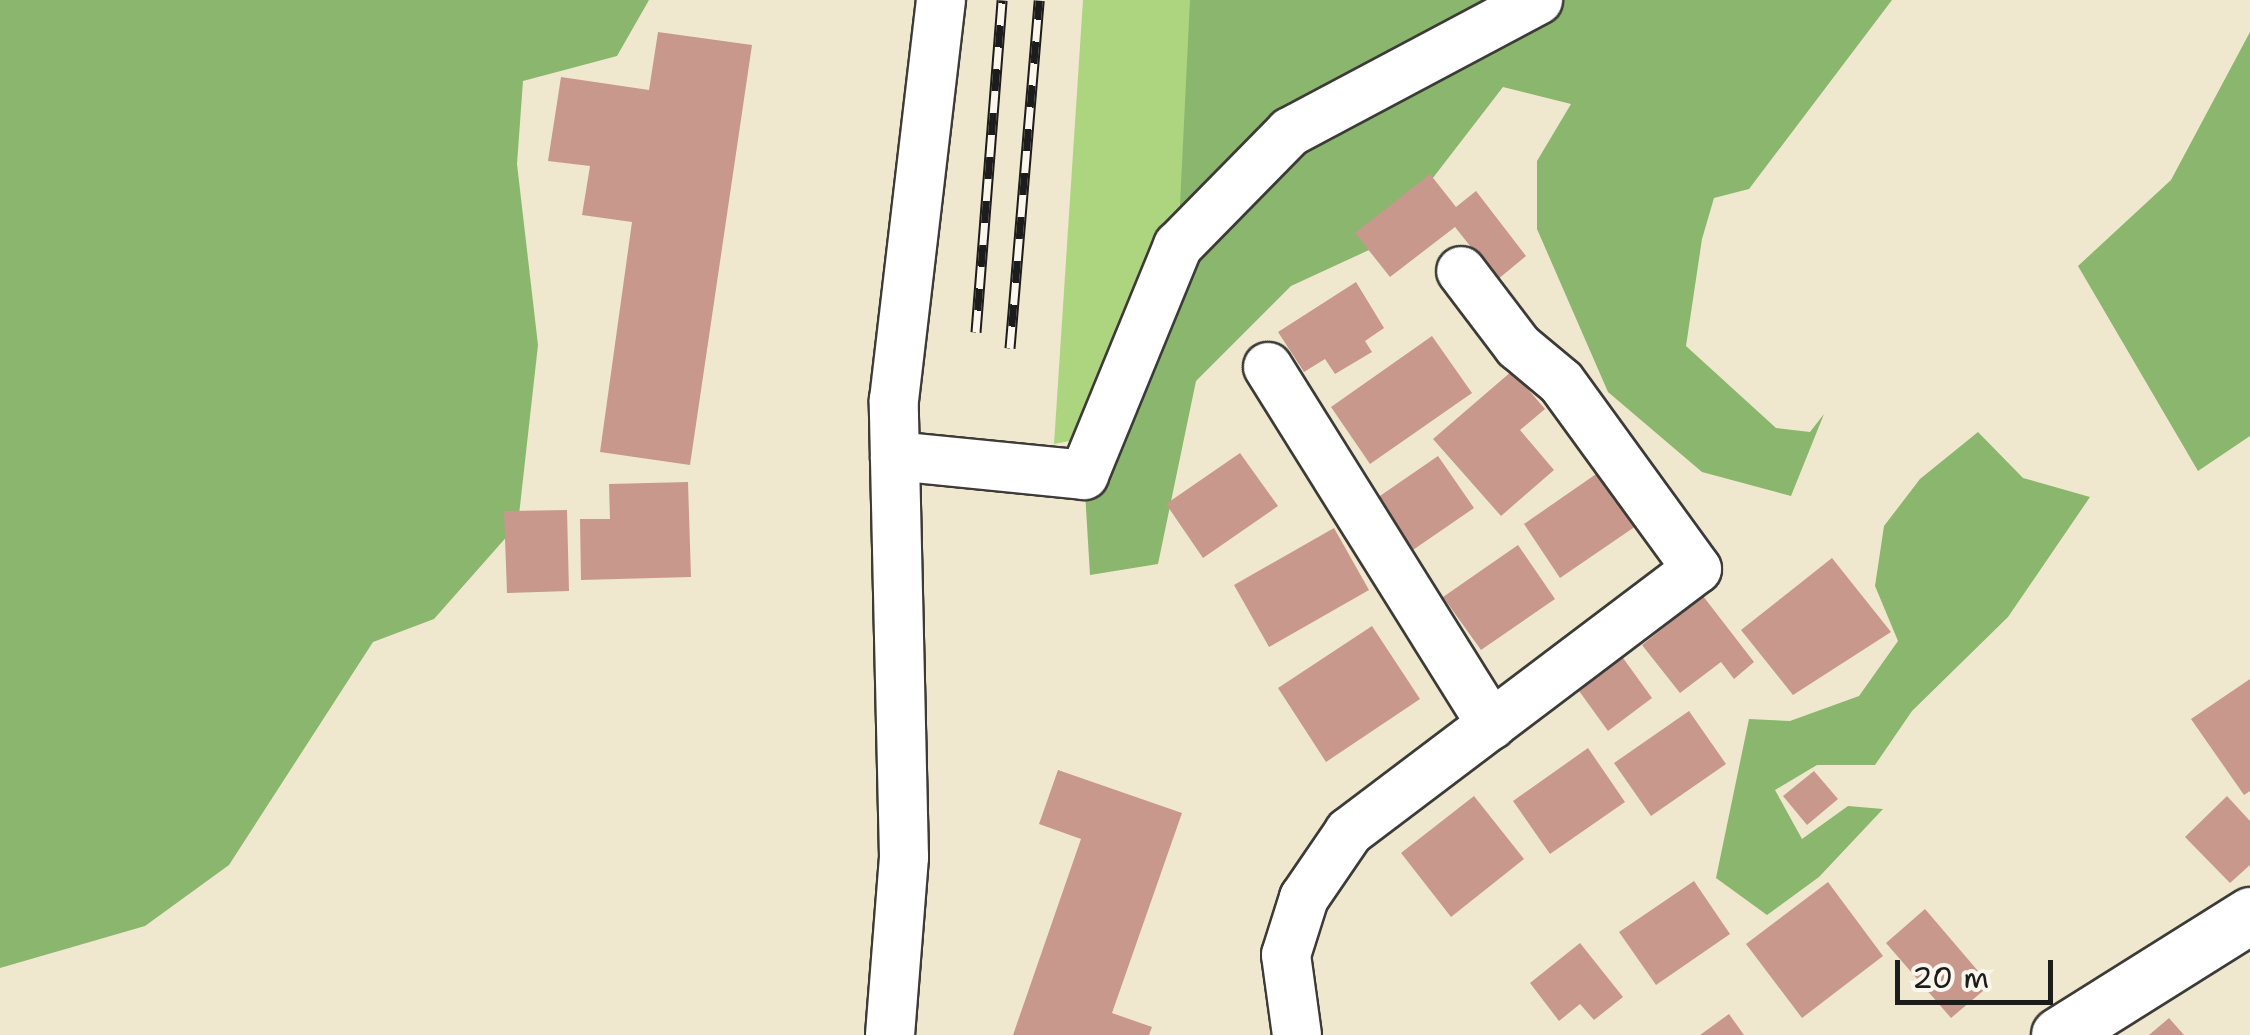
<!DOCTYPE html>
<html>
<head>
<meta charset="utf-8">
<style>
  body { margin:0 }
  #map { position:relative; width:2250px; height:1035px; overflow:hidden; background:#f0e8ce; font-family:"Shantell Sans",sans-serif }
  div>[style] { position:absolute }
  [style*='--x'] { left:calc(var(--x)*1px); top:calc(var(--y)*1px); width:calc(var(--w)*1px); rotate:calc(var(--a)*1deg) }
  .green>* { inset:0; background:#add57f }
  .forest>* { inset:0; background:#8ab66e }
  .building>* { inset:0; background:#c9988c }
  .roads { filter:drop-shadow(2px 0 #3c3b37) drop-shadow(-2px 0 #3c3b37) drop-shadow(0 2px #3c3b37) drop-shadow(0 -2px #3c3b37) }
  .minor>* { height:48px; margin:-24px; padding:0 24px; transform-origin:24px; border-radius:24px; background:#fff }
  .secondary>* { height:55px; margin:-27.5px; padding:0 27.5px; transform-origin:27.5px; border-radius:27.5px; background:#fff }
  .rail>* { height:11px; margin-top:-5.5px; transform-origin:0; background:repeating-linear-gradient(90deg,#fbf7ec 0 22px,#1c1c1c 0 44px); box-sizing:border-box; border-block:2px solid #1c1c1c }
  span { translate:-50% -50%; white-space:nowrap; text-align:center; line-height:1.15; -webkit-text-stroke:9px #fbf7ec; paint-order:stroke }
  .scale { position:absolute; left:1895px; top:960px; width:158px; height:45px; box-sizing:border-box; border:5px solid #1c1c1c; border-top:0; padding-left:12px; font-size:30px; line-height:35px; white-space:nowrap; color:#1c1c1c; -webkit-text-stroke:8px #fbf7ec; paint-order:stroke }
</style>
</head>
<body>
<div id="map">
  <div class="green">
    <div style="clip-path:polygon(1083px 0,1197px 0,1178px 246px,1100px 435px,1054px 444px)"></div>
  </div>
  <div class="forest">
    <div style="clip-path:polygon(0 0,649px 0,617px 56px,523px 81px,517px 164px,538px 345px,518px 524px,434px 619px,373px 642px,229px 865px,145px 926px,0 968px)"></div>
    <div style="clip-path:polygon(1190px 0,1892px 0,1749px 189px,1714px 198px,1702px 239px,1686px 346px,1776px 428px,1810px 432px,1824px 414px,1791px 496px,1702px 472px,1608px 392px,1537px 229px,1537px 161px,1571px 104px,1503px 87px,1382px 244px,1291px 286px,1196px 381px,1158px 564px,1090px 575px,1084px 475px,1178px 246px)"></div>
    <div style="clip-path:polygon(2250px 32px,2250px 436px,2198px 471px,2078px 266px,2171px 180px)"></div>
    <div style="clip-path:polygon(1978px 432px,2023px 478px,2090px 497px,2008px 617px,1912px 711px,1875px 765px,1817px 765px,1775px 790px,1802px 839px,1848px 806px,1883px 809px,1819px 877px,1767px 915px,1716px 878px,1749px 719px,1790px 721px,1859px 696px,1898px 641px,1875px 586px,1884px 526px,1920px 479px)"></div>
  </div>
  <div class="building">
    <div style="clip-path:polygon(658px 32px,752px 45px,690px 465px,600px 452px,632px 222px,582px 215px,590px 166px,548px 161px,561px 77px,649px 90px)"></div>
    <div style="clip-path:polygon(1430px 174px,1456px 207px,1476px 191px,1526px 256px,1497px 280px,1455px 227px,1390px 277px,1355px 233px)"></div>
    <div style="clip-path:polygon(1356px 282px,1384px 328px,1365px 341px,1372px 352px,1335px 374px,1325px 359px,1304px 372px,1278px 332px)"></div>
    <div style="clip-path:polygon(1432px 336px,1472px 393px,1370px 464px,1331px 407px)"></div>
    <div style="clip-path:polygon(1512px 371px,1545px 409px,1520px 430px,1554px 470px,1501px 516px,1433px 439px)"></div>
    <div style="clip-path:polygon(1240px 453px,1278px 506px,1203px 558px,1166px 504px)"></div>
    <div style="clip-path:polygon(1438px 456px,1474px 508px,1410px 552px,1374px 500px)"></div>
    <div style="clip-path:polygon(1599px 472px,1636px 526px,1560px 578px,1524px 524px)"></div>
    <div style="clip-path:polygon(688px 482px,691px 577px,581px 580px,580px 519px,610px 519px,609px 484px)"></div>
    <div style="clip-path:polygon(567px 510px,569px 591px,507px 593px,504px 511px)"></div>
    <div style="clip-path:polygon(1334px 528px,1369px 590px,1269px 647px,1234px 585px)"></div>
    <div style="clip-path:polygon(1518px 545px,1555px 599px,1481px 650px,1443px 597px)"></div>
    <div style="clip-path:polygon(1832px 558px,1891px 632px,1793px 695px,1741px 630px)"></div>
    <div style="clip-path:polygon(1703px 596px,1754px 662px,1734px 679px,1721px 662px,1680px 693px,1642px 645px)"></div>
    <div style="clip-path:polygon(1372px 626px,1420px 699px,1326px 762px,1278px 688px)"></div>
    <div style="clip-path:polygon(1618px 651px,1652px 698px,1608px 731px,1574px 684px)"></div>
    <div style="clip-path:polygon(2250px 679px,2250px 791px,2244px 795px,2191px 719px)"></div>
    <div style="clip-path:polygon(1689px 711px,1726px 764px,1651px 816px,1614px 763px)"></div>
    <div style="clip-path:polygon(1588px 748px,1625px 802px,1550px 854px,1513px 801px)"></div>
    <div style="clip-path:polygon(1058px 770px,1182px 813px,1112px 1013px,1152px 1027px,1149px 1035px,1013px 1035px,1081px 839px,1039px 824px)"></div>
    <div style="clip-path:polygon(1814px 771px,1838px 799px,1807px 825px,1783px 796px)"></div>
    <div style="clip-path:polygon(1474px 796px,1524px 859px,1451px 917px,1401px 853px)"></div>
    <div style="clip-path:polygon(2227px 796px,2250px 821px,2250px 865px,2230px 883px,2185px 837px)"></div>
    <div style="clip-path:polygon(1694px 881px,1730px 934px,1656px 985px,1619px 932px)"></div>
    <div style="clip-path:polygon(1828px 882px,1883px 956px,1802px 1018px,1746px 944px)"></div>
    <div style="clip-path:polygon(1925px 909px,1990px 985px,1951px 1018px,1886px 943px)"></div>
    <div style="clip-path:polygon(1580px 943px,1623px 997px,1594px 1020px,1580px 1004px,1559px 1021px,1530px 983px)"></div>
    <div style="clip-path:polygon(1729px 1014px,1744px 1035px,1700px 1035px)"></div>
    <div style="clip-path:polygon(2169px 1018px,2184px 1035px,2149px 1035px)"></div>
  </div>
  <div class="roads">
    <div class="minor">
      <div style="--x:1268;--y:367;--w:422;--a:58"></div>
      <div style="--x:895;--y:456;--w:190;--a:5.7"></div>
      <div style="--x:1084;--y:475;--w:248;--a:-67.7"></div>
      <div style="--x:1178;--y:246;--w:160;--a:-45.5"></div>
      <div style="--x:1290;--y:132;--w:281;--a:-28"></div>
      <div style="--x:890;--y:1035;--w:179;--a:-85.5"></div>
      <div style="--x:904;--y:857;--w:457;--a:-91.3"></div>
      <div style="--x:894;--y:400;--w:403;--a:-83.3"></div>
      <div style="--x:1297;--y:1035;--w:81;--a:-97.8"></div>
      <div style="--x:1286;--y:955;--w:60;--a:-72.5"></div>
      <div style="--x:1304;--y:898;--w:80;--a:-55.7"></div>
      <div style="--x:1349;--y:832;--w:436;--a:-37.1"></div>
      <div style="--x:1697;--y:569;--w:231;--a:-126"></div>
      <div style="--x:1561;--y:382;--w:56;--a:-140.1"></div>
      <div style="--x:1518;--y:346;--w:94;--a:-127.2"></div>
    </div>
    <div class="secondary">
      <div style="--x:2059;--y:1035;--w:226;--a:-32.1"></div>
    </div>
  </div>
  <div class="rail">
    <div style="--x:976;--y:332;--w:333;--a:-85.5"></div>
    <div style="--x:1010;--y:348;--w:349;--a:-85.2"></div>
  </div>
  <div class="scale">20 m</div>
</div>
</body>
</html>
